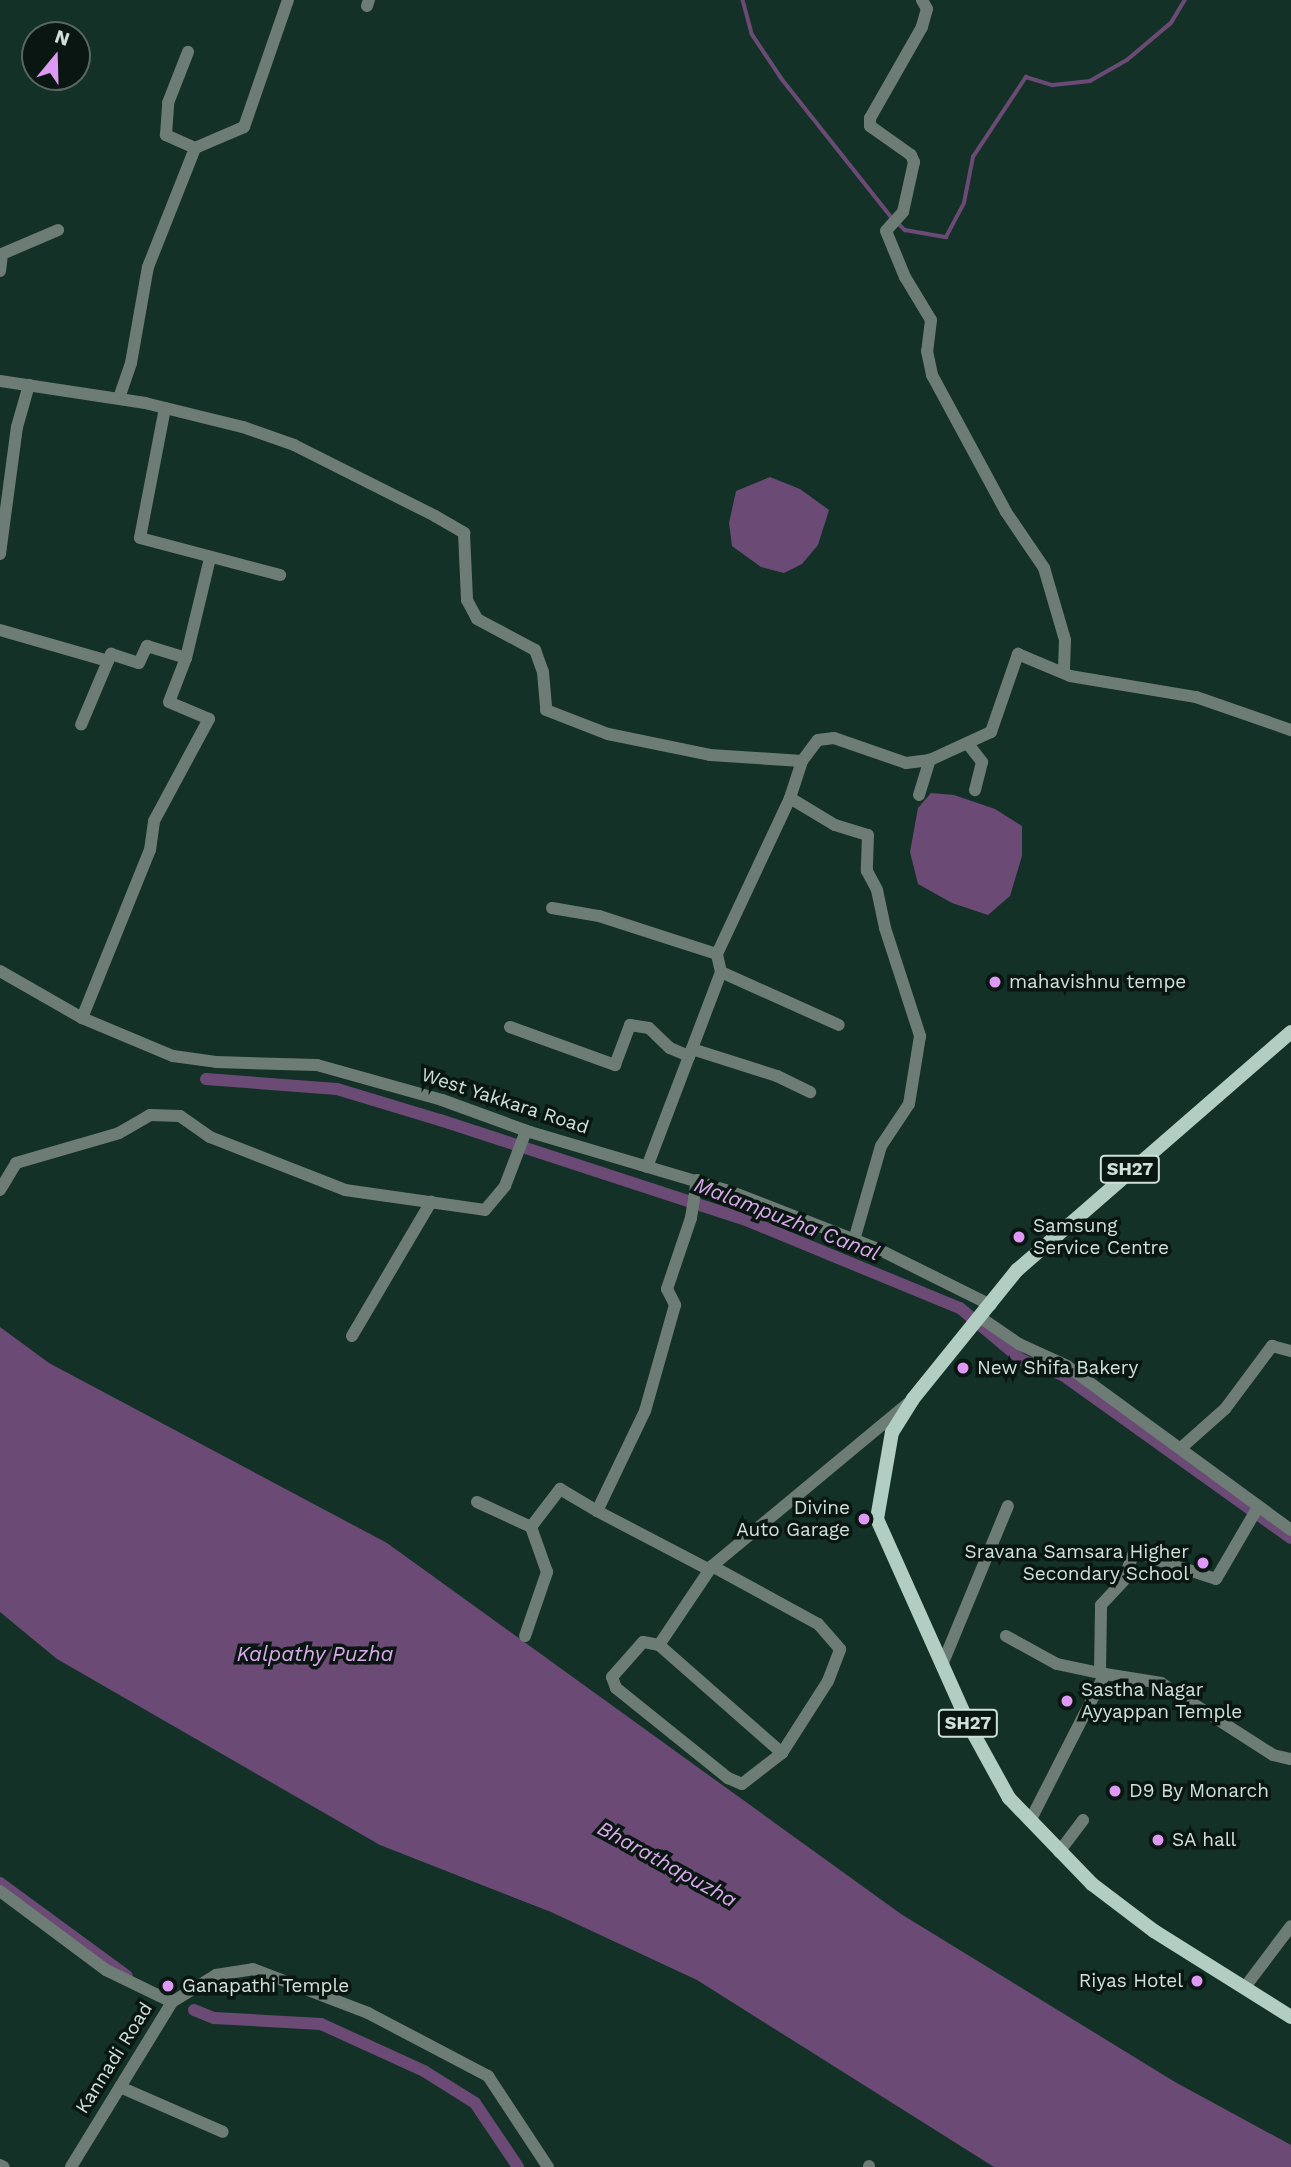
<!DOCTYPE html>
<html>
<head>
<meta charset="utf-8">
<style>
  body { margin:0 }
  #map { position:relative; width:1291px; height:2167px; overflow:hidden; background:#133127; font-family:"Work Sans",sans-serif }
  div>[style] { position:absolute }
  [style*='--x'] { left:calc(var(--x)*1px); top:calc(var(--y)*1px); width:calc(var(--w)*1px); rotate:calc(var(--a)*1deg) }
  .water>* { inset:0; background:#6b4a75 }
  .stream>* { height:3.5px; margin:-1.75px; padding:0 1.75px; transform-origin:1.75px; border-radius:1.75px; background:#6b4a75 }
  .canal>* { height:12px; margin:-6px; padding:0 6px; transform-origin:6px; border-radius:6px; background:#6b4a75 }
  .minor>* { height:12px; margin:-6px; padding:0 6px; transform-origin:6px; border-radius:6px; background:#6e7c76 }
  .major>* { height:14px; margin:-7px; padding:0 7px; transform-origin:7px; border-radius:7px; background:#b2cec3 }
  .dots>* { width:19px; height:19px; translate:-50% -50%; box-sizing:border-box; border:4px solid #0a1612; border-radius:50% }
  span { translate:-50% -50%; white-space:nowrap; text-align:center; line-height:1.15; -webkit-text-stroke:7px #0a1612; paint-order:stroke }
  .shield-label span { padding:2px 5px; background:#0a1612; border:2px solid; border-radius:5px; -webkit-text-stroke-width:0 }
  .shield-label { font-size:18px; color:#d0e1da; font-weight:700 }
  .poi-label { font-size:19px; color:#d0e1da }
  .left { translate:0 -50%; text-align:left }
  .right { translate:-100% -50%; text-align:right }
  .street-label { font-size:19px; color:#d0e1da }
  .water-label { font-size:21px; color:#dda9ed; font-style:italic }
  .north { position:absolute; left:21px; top:21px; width:70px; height:70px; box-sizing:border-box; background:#0a1612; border:2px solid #596762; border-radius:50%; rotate:19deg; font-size:19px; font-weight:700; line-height:28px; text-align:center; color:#d0e1da }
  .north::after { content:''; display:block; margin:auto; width:24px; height:32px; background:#dd99f3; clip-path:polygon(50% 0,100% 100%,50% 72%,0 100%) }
</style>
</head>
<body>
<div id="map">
  <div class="water">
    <div style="clip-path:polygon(770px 477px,800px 489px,829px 510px,818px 545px,802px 564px,784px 573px,761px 567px,732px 546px,729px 523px,736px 491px)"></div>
    <div style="clip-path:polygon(931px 793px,954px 795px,995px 809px,1022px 826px,1022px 856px,1010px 896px,988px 915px,952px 903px,918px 884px,910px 852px,918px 808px)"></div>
    <div style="clip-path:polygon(0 1327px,49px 1363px,387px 1543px,901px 1914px,1175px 2082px,1291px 2145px,1291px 2167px,994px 2167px,697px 1980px,551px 1912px,380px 1845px,57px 1659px,0 1612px)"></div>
  </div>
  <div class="stream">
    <div style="--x:743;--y:0;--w:35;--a:75"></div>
    <div style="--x:752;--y:34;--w:54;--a:56.3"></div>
    <div style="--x:782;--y:79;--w:177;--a:51.6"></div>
    <div style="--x:898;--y:223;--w:10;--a:45"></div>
    <div style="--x:905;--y:230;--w:42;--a:9.7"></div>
    <div style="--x:946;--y:237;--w:38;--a:-62"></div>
    <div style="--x:964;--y:203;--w:47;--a:-78.9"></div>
    <div style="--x:973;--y:157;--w:96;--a:-56.5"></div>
    <div style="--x:1026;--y:77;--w:28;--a:17"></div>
    <div style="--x:1053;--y:85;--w:37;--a:-6"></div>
    <div style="--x:1090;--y:81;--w:43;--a:-29.6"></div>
    <div style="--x:1127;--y:60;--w:57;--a:-40.1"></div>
    <div style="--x:1171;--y:23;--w:27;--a:-59"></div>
  </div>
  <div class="canal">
    <div style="--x:206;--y:1079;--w:131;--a:4.4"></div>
    <div style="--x:337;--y:1089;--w:108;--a:16.8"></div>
    <div style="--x:440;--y:1120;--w:322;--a:18.1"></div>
    <div style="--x:746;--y:1220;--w:231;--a:22.4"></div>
    <div style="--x:960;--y:1308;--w:81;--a:40"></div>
    <div style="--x:1022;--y:1360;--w:44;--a:20.1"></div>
    <div style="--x:1063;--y:1375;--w:280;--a:35.6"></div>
    <div style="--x:0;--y:1883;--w:157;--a:36.2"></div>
    <div style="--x:194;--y:2010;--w:22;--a:22"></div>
    <div style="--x:214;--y:2018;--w:107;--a:3.2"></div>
    <div style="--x:321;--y:2024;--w:113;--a:24.5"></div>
    <div style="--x:424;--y:2071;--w:60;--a:32.1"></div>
    <div style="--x:475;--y:2103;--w:77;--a:56.1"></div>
  </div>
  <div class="minor">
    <div style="--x:922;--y:0;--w:10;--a:61"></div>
    <div style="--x:927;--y:9;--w:19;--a:106"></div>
    <div style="--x:922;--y:27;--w:105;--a:119.7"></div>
    <div style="--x:870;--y:118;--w:8;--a:90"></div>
    <div style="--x:870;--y:126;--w:50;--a:35.3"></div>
    <div style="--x:911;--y:155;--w:8;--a:67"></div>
    <div style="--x:914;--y:162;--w:51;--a:102.4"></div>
    <div style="--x:903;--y:212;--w:25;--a:132"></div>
    <div style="--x:886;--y:231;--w:50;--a:67.6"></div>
    <div style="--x:905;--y:277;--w:50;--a:58.8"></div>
    <div style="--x:931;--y:320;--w:31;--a:97"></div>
    <div style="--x:927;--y:351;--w:25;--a:78"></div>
    <div style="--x:932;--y:375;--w:156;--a:61.6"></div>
    <div style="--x:1006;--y:512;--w:68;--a:55.8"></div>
    <div style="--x:1044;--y:568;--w:75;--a:73.7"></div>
    <div style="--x:1065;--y:640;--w:33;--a:92"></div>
    <div style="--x:367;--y:6;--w:6;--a:-72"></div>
    <div style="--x:195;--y:148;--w:53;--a:-23.2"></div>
    <div style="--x:244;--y:127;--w:134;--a:-70.9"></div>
    <div style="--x:0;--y:271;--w:17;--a:-83"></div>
    <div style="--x:2;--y:254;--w:61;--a:-23.2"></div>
    <div style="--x:0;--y:381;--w:147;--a:8.6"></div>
    <div style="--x:145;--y:403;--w:101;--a:13.8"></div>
    <div style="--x:243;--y:427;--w:54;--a:19.4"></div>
    <div style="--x:294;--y:445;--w:158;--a:26.7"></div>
    <div style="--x:435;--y:516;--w:34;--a:30"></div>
    <div style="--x:464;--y:533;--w:67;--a:87.4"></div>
    <div style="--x:467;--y:600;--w:21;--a:62"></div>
    <div style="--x:477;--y:619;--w:66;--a:28.1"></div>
    <div style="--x:535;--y:650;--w:23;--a:70"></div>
    <div style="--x:543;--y:672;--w:38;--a:85"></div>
    <div style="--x:546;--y:710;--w:66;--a:21.2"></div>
    <div style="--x:608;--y:734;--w:104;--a:11.6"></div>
    <div style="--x:710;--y:755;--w:92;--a:3.7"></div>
    <div style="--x:802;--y:761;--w:26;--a:-53"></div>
    <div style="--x:818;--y:740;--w:16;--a:-7"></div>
    <div style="--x:834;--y:738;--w:76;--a:19.1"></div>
    <div style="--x:906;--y:763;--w:24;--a:-7"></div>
    <div style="--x:930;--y:760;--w:67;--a:-24.7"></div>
    <div style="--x:991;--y:732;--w:83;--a:-70.9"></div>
    <div style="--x:1018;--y:654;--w:56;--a:22.9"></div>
    <div style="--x:1070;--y:676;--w:128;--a:9.5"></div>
    <div style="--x:1196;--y:697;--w:101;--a:19.2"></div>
    <div style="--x:119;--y:398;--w:37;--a:-71"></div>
    <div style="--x:131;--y:363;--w:97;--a:-80"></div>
    <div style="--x:148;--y:267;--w:128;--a:-68.4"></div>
    <div style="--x:195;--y:148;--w:32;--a:-156"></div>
    <div style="--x:166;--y:135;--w:32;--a:-86"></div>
    <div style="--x:168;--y:103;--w:55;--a:-68.6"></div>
    <div style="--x:165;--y:408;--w:132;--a:100.9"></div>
    <div style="--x:140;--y:538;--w:145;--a:14.8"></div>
    <div style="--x:0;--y:554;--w:128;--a:-82.4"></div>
    <div style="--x:17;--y:427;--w:44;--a:-74.1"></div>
    <div style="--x:0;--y:630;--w:112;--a:16"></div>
    <div style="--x:108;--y:661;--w:69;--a:112.9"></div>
    <div style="--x:108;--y:661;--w:8;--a:-67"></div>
    <div style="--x:111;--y:654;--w:29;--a:18"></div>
    <div style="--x:139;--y:663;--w:19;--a:-65"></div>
    <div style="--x:147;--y:646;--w:41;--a:17.1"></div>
    <div style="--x:968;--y:744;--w:23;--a:52"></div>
    <div style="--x:982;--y:762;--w:29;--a:104"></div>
    <div style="--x:919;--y:795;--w:37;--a:-73"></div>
    <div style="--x:790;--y:798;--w:52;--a:31"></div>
    <div style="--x:835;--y:825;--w:34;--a:17"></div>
    <div style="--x:868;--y:835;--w:36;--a:92"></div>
    <div style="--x:867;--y:871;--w:21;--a:62"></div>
    <div style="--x:877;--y:890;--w:39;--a:78"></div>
    <div style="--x:885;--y:928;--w:114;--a:72"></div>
    <div style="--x:920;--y:1036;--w:69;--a:99.2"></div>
    <div style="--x:909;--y:1104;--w:50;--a:123.7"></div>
    <div style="--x:881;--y:1146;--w:98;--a:106"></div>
    <div style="--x:552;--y:908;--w:48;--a:9.7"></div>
    <div style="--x:599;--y:916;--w:124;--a:17.9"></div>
    <div style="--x:0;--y:971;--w:95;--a:29.8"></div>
    <div style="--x:82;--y:1018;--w:99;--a:22.7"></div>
    <div style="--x:173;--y:1056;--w:43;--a:7.9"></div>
    <div style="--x:216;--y:1062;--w:101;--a:1.7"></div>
    <div style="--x:317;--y:1065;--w:130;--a:15.6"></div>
    <div style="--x:442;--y:1100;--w:94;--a:20"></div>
    <div style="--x:530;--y:1132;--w:211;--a:16.5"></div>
    <div style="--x:732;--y:1192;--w:157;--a:21.3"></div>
    <div style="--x:878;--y:1249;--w:126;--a:26.4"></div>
    <div style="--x:721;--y:972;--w:129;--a:24.2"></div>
    <div style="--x:82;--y:1018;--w:181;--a:-68"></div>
    <div style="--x:150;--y:850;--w:29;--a:-82"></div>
    <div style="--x:154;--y:821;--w:116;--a:-61.7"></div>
    <div style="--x:209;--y:719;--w:43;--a:-157"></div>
    <div style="--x:169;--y:702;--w:47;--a:-68.9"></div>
    <div style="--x:186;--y:658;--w:103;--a:-76.5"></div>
    <div style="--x:510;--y:1027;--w:112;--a:19.9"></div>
    <div style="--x:615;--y:1065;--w:43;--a:-69.4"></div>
    <div style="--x:630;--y:1025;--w:19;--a:9"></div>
    <div style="--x:649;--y:1028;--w:29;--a:44"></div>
    <div style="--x:670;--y:1048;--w:21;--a:23"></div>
    <div style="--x:692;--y:1049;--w:89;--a:17.6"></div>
    <div style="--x:777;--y:1076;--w:37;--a:26"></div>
    <div style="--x:647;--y:1167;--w:209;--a:-69.2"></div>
    <div style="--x:721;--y:972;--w:18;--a:-103"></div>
    <div style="--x:717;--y:954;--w:172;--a:-64.9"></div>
    <div style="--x:790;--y:798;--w:39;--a:-72"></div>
    <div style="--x:697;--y:1180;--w:38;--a:99"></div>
    <div style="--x:691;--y:1218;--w:75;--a:108.7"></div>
    <div style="--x:667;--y:1289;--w:18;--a:63"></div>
    <div style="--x:675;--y:1305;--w:110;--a:105.8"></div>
    <div style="--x:645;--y:1411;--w:111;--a:115.6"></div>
    <div style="--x:597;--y:1511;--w:127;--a:27.6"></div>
    <div style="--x:0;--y:1190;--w:31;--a:-59"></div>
    <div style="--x:16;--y:1163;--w:107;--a:-16.2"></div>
    <div style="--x:119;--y:1133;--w:36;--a:-30"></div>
    <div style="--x:150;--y:1115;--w:30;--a:2"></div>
    <div style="--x:180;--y:1116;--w:37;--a:35"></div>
    <div style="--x:210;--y:1137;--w:145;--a:21.4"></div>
    <div style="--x:345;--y:1190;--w:141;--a:8.1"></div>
    <div style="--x:485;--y:1210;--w:31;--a:-50"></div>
    <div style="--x:505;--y:1186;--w:59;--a:-69.1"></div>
    <div style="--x:981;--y:1318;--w:46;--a:34.4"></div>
    <div style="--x:1019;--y:1344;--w:53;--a:24.6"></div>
    <div style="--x:1067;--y:1366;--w:278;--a:36.2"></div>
    <div style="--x:352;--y:1336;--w:156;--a:-59.5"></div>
    <div style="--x:1181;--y:1448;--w:59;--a:-41.6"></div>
    <div style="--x:1225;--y:1409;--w:79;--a:-53.3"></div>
    <div style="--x:1272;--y:1346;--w:20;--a:15"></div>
    <div style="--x:477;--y:1502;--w:60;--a:24.8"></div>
    <div style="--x:525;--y:1636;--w:68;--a:-71"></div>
    <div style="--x:547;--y:1572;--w:48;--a:-109.6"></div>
    <div style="--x:531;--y:1527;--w:48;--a:-52.7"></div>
    <div style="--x:560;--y:1489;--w:43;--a:30.7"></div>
    <div style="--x:1006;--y:1636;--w:58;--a:28.8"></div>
    <div style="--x:1057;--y:1664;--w:49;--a:11.8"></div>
    <div style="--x:659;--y:1645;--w:16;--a:-169"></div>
    <div style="--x:643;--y:1642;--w:47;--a:131.5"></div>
    <div style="--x:612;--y:1677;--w:12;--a:70"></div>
    <div style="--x:616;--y:1688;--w:144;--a:38.8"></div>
    <div style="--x:728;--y:1778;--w:15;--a:23"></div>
    <div style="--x:742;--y:1784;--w:51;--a:-37.8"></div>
    <div style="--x:782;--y:1753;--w:85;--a:-57.4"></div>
    <div style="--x:828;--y:1681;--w:34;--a:-69"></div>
    <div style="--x:840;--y:1649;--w:33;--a:-131"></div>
    <div style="--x:818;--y:1624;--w:121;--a:-151.3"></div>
    <div style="--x:942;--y:1665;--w:172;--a:-67.5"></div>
    <div style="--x:1100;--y:1672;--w:67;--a:-89.1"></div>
    <div style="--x:1101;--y:1605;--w:33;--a:-47"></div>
    <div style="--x:1123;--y:1581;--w:31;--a:-69"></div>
    <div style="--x:1134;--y:1552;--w:86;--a:18.2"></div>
    <div style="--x:1216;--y:1579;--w:83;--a:-59.7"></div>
    <div style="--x:782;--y:1753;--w:164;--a:-138.7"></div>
    <div style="--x:659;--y:1645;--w:95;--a:-56.1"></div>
    <div style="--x:712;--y:1566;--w:254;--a:-39.7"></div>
    <div style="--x:1030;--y:1821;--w:165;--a:-63"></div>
    <div style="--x:1105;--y:1674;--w:57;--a:9.1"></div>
    <div style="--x:1161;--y:1683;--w:133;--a:32.7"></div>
    <div style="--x:1273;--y:1755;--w:18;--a:13"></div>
    <div style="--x:1059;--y:1852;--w:40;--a:-53"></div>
    <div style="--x:0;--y:1891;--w:132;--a:36.7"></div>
    <div style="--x:106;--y:1970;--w:73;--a:25.9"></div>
    <div style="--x:1245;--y:1987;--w:76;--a:-53"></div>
    <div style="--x:120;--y:2087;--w:112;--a:23.6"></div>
    <div style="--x:0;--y:2165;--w:4;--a:27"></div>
    <div style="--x:71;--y:2167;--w:193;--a:-58.5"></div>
    <div style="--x:172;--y:2002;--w:52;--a:-31.5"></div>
    <div style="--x:216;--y:1975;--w:37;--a:-9"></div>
    <div style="--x:253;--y:1969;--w:123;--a:20.9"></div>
    <div style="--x:368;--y:2013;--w:136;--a:27.7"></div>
    <div style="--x:488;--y:2076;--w:109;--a:56.6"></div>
    <div style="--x:869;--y:2167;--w:1;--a:-90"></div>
  </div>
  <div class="major">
    <div style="--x:1291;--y:1032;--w:363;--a:139"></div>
    <div style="--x:1017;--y:1270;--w:166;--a:128.9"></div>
    <div style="--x:913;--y:1399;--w:39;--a:122"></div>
    <div style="--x:892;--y:1432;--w:88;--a:99.8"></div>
    <div style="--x:877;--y:1519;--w:230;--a:65.9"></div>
    <div style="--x:971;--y:1729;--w:79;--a:61.2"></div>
    <div style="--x:1009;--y:1798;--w:120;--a:46"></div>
    <div style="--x:1092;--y:1884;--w:78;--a:37.2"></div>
    <div style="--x:1154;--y:1931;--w:162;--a:32.1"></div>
  </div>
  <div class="dots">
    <div style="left:995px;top:982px;background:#dd99f3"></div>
    <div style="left:1019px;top:1237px;background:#dd99f3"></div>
    <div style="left:963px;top:1368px;background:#dd99f3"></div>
    <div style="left:864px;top:1519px;background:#dd99f3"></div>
    <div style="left:1203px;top:1563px;background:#dd99f3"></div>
    <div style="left:1067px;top:1701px;background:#dd99f3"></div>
    <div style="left:1115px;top:1791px;background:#dd99f3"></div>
    <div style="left:1158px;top:1840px;background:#dd99f3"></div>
    <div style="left:1197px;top:1981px;background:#dd99f3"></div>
    <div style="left:168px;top:1986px;background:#dd99f3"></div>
  </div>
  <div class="shield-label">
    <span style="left:1130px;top:1169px">SH27</span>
    <span style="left:968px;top:1723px">SH27</span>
  </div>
  <div class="poi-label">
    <span class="left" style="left:1009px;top:982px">mahavishnu tempe</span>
    <span class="left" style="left:1033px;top:1237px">Samsung<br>Service Centre</span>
    <span class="left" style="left:977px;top:1368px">New Shifa Bakery</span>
    <span class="right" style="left:850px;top:1519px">Divine<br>Auto Garage</span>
    <span class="right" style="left:1189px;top:1563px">Sravana Samsara Higher<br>Secondary School</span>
    <span class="left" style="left:1081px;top:1701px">Sastha Nagar<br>Ayyappan Temple</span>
    <span class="left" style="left:1129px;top:1791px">D9 By Monarch</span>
    <span class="left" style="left:1172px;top:1840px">SA hall</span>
    <span class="right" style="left:1183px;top:1981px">Riyas Hotel</span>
    <span class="left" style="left:182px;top:1986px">Ganapathi Temple</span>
  </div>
  <div class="street-label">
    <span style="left:505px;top:1101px;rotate:18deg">West Yakkara Road</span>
    <span style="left:114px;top:2058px;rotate:-58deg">Kannadi Road</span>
  </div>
  <div class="water-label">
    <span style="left:787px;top:1219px;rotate:21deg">Malampuzha Canal</span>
    <span style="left:315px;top:1654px">Kalpathy Puzha</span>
    <span style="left:667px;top:1864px;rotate:29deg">Bharathapuzha</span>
  </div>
  <div class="north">N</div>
</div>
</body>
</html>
